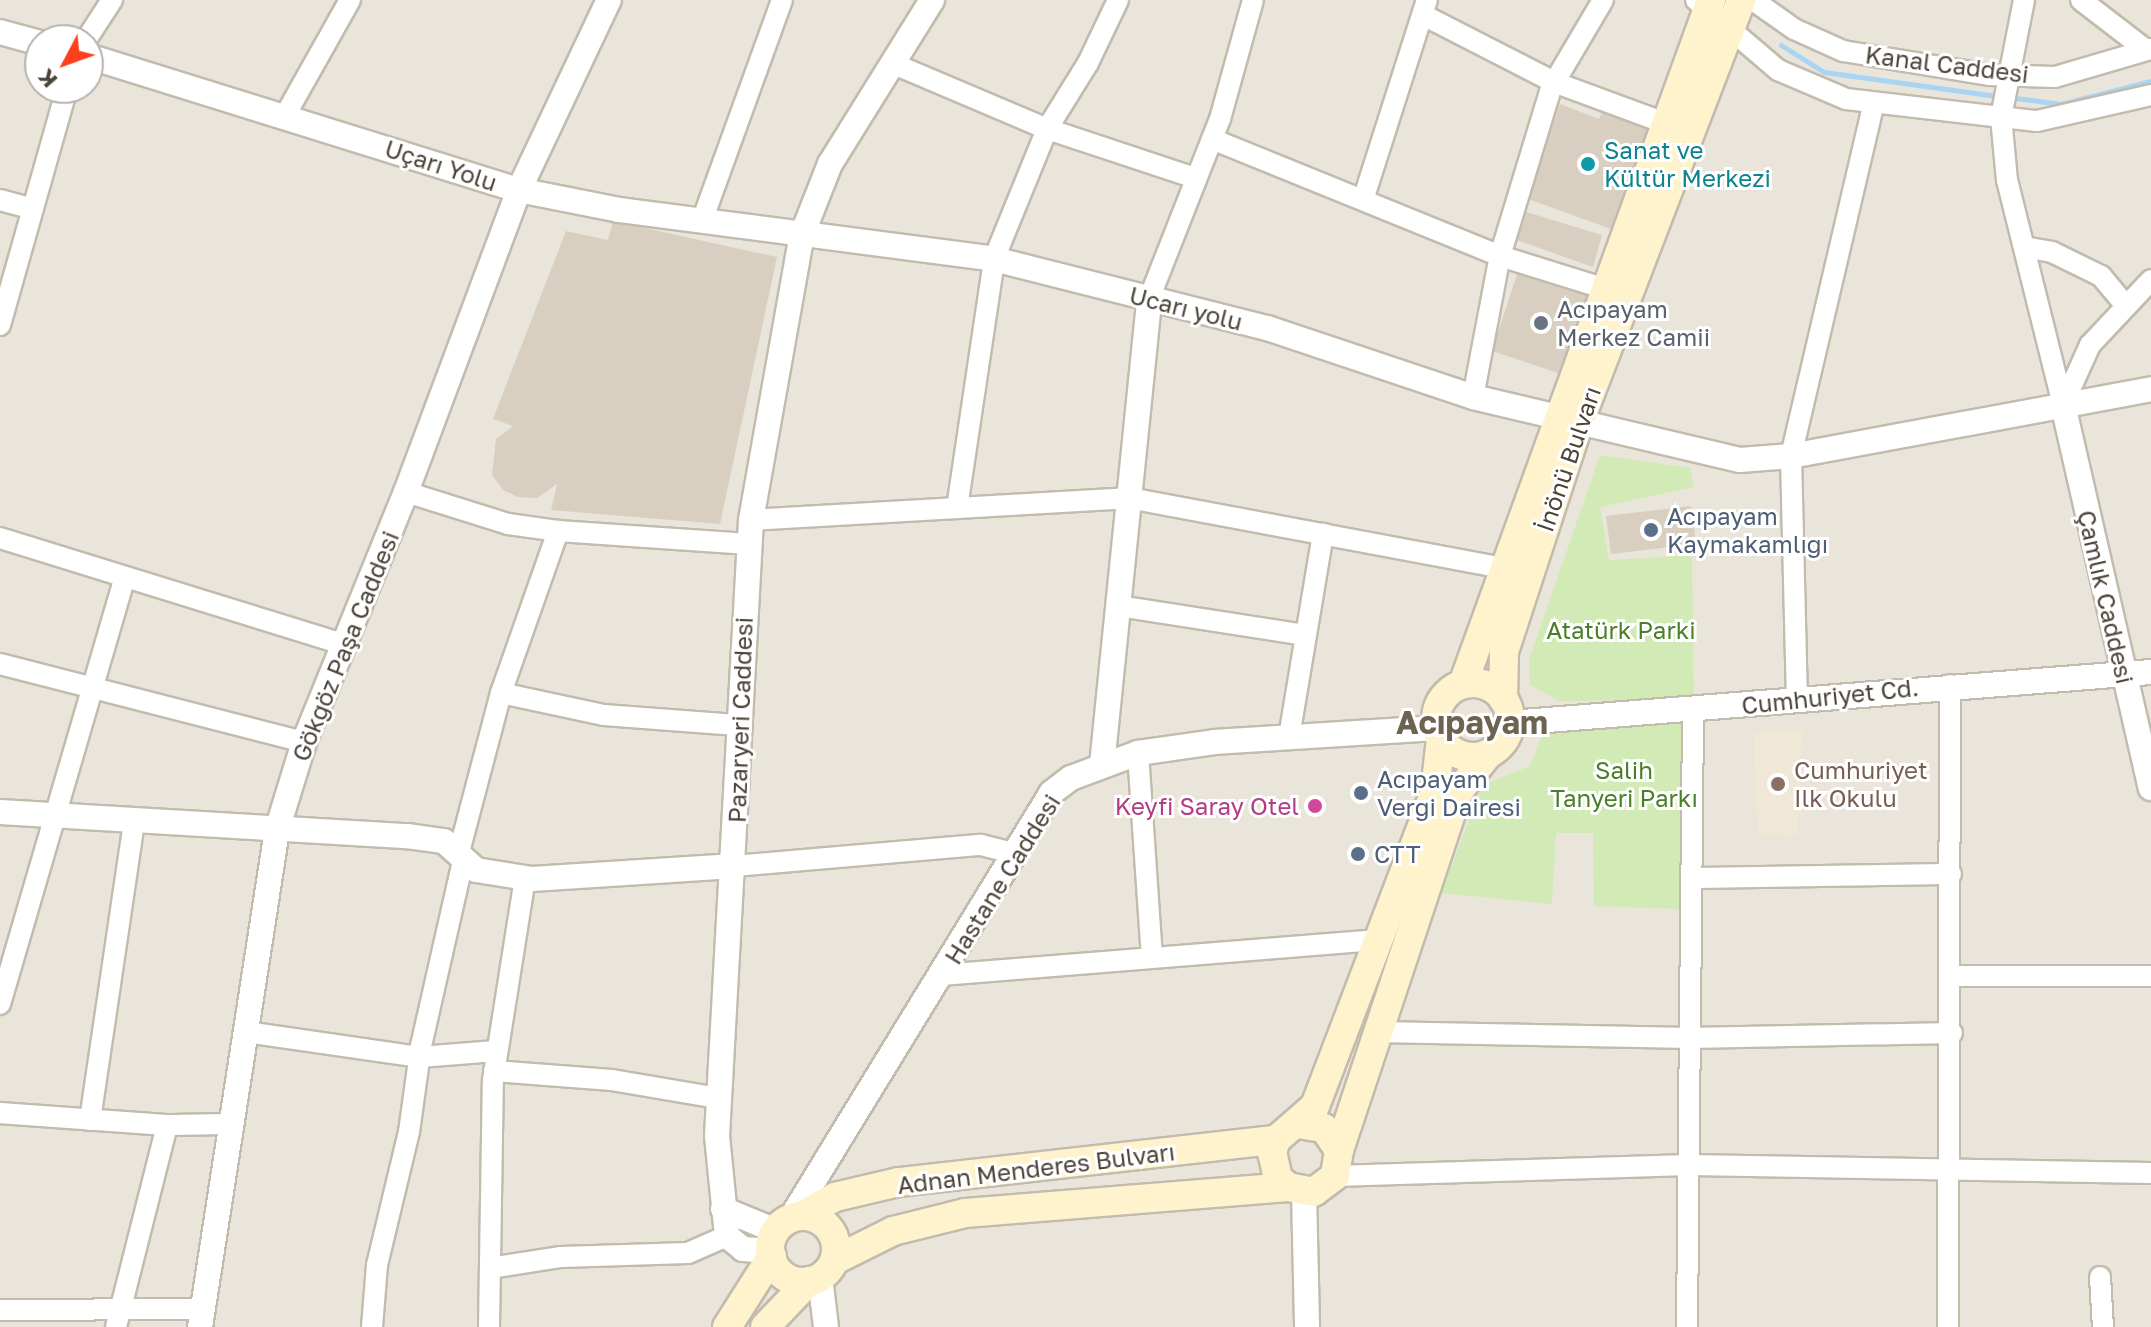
<!DOCTYPE html>
<html>
<head>
<meta charset="utf-8">
<style>
  body { margin:0 }
  #map { position:relative; width:2151px; height:1327px; overflow:hidden; background:#f6f3ec; font-family:"Golos Text",sans-serif }
  div>[style] { position:absolute }
  [style*='--x'] { left:calc(var(--x)*1px); top:calc(var(--y)*1px); width:calc(var(--w)*1px); rotate:calc(var(--a)*1deg) }
  .residential>* { inset:0; background:#eae5da }
  .education>* { inset:0; background:#efe8d6 }
  .green>* { inset:0; background:#d2eab5 }
  .stream>* { height:5px; margin:-2.5px; padding:0 2.5px; transform-origin:2.5px; border-radius:2.5px; background:#a9d4f2 }
  .building>* { inset:0; background:#d8cfc1 }
  .roads { filter:drop-shadow(2px 0 #c2bbae) drop-shadow(-2px 0 #c2bbae) drop-shadow(0 2px #c2bbae) drop-shadow(0 -2px #c2bbae) }
  .minor>* { height:20px; margin:-10px; padding:0 10px; transform-origin:10px; border-radius:10px; background:#fff }
  .tertiary>* { height:24px; margin:-12px; padding:0 12px; transform-origin:12px; border-radius:12px; background:#fff }
  .secondary>* { height:28px; margin:-14px; padding:0 14px; transform-origin:14px; border-radius:14px; background:#fff3cd }
  .secondary>.ring { margin:-14px; padding:0; box-sizing:content-box; background:none; border:28px solid #fff3cd; border-radius:50% }
  .dots>* { width:22px; height:22px; translate:-50% -50%; box-sizing:border-box; border:4px solid #fff; border-radius:50% }
  span { translate:-50% -50%; white-space:nowrap; text-align:center; line-height:1.15; -webkit-text-stroke:6px #fff; paint-order:stroke }
  .street-label { font-size:24px; color:#4b4439 }
  .culture-label { font-size:24px; color:#0d838f }
  .left { translate:0 -50%; text-align:left }
  .worship-label { font-size:24px; color:#5b616d }
  .service-label { font-size:24px; color:#4e5e75 }
  .park-label { font-size:24px; color:#4a7f2a }
  .education-label { font-size:24px; color:#785e54 }
  .hotel-label { font-size:24px; color:#b23c85 }
  .right { translate:-100% -50%; text-align:right }
  .district-label { font-size:32px; color:#6e6250; font-weight:700 }
  .north { position:absolute; left:24px; top:24px; width:80px; height:80px; box-sizing:border-box; background:#fff; border:2px solid #b7b4b0; border-radius:50%; rotate:229deg; font-size:22px; font-weight:700; line-height:32px; text-align:center; color:#4b4439 }
  .north::after { content:''; display:block; margin:auto; width:28px; height:36px; background:#fc3f1d; clip-path:polygon(50% 0,100% 100%,50% 72%,0 100%) }
</style>
</head>
<body>
<div id="map">
  <div class="residential">
    <div style="clip-path:polygon(evenodd,0 0,2151px 0,2151px 1327px,0 1327px,0 0,40px 40px,88px 40px,88px 88px,40px 88px,40px 40px)"></div>
  </div>
  <div class="education">
    <div style="clip-path:polygon(1802px 730px,1798px 836px,1758px 834px,1753px 733px)"></div>
  </div>
  <div class="green">
    <div style="clip-path:polygon(1600px 455px,1690px 468px,1694px 487px,1600px 507px,1609px 560px,1692px 555px,1694px 700px,1559px 701px,1530px 685px,1529px 660px)"></div>
    <div style="clip-path:polygon(1683px 722px,1679px 909px,1594px 906px,1593px 833px,1556px 833px,1552px 904px,1441px 893px,1483px 785px,1530px 766px,1543px 732px)"></div>
  </div>
  <div class="stream">
    <div style="--x:1781;--y:45;--w:51;--a:32.1"></div>
    <div style="--x:1824;--y:72;--w:176;--a:7.9"></div>
    <div style="--x:2008;--y:97;--w:53;--a:7.5"></div>
    <div style="--x:2061;--y:104;--w:93;--a:-14.3"></div>
  </div>
  <div class="building">
    <div style="clip-path:polygon(1560px 104px,1599px 119px,1604px 107px,1649px 128px,1614px 230px,1528px 199px)"></div>
    <div style="clip-path:polygon(1523px 211px,1602px 235px,1593px 267px,1514px 239px)"></div>
    <div style="clip-path:polygon(613px 221px,777px 257px,720px 524px,551px 510px,557px 484px,537px 498px,518px 497px,503px 490px,492px 475px,496px 439px,513px 426px,493px 419px,566px 231px,608px 240px)"></div>
    <div style="clip-path:polygon(1518px 271px,1590px 294px,1564px 375px,1492px 351px)"></div>
    <div style="clip-path:polygon(1691px 506px,1696px 544px,1611px 554px,1606px 516px)"></div>
  </div>
  <div class="roads">
    <div class="minor">
      <div style="--x:1696;--y:0;--w:108;--a:40.5"></div>
      <div style="--x:1778;--y:70;--w:74;--a:23.1"></div>
      <div style="--x:1846;--y:99;--w:192;--a:6.6"></div>
      <div style="--x:2037;--y:121;--w:117;--a:-12.8"></div>
      <div style="--x:1753;--y:0;--w:50;--a:35.3"></div>
      <div style="--x:1794;--y:29;--w:54;--a:24.2"></div>
      <div style="--x:1843;--y:51;--w:149;--a:9.3"></div>
      <div style="--x:1990;--y:75;--w:65;--a:1.8"></div>
      <div style="--x:2055;--y:77;--w:100;--a:-16.3"></div>
      <div style="--x:2024;--y:0;--w:119;--a:101.1"></div>
      <div style="--x:2001;--y:117;--w:63;--a:84.6"></div>
      <div style="--x:2007;--y:180;--w:232;--a:76"></div>
      <div style="--x:2081;--y:0;--w:82;--a:37.6"></div>
      <div style="--x:1423;--y:15;--w:147;--a:27.1"></div>
      <div style="--x:1554;--y:82;--w:118;--a:20.3"></div>
      <div style="--x:86;--y:40;--w:48;--a:-57"></div>
      <div style="--x:894;--y:64;--w:166;--a:23"></div>
      <div style="--x:1047;--y:129;--w:156;--a:18.3"></div>
      <div style="--x:286;--y:114;--w:131;--a:-60.7"></div>
      <div style="--x:1212;--y:139;--w:311;--a:22.1"></div>
      <div style="--x:1500;--y:256;--w:111;--a:17.3"></div>
      <div style="--x:1364;--y:197;--w:207;--a:-72.3"></div>
      <div style="--x:0;--y:200;--w:34;--a:15"></div>
      <div style="--x:702;--y:221;--w:235;--a:-70.1"></div>
      <div style="--x:2024;--y:247;--w:28;--a:10"></div>
      <div style="--x:2052;--y:252;--w:55;--a:26.1"></div>
      <div style="--x:2101;--y:276;--w:39;--a:50"></div>
      <div style="--x:1149;--y:299;--w:193;--a:-68.5"></div>
      <div style="--x:1220;--y:119;--w:123;--a:-74.5"></div>
      <div style="--x:0;--y:325;--w:246;--a:-74.2"></div>
      <div style="--x:1473;--y:397;--w:144;--a:-79.2"></div>
      <div style="--x:1500;--y:256;--w:176;--a:-73.1"></div>
      <div style="--x:1551;--y:88;--w:102;--a:-59.4"></div>
      <div style="--x:2063;--y:405;--w:66;--a:-65.8"></div>
      <div style="--x:2090;--y:345;--w:89;--a:-46.8"></div>
      <div style="--x:406;--y:492;--w:107;--a:17.4"></div>
      <div style="--x:508;--y:524;--w:50;--a:8"></div>
      <div style="--x:558;--y:531;--w:191;--a:3.9"></div>
      <div style="--x:957;--y:508;--w:252;--a:-81.5"></div>
      <div style="--x:994;--y:259;--w:140;--a:-67.8"></div>
      <div style="--x:1047;--y:129;--w:78;--a:-58.2"></div>
      <div style="--x:1088;--y:63;--w:70;--a:-64.5"></div>
      <div style="--x:751;--y:520;--w:379;--a:-3.3"></div>
      <div style="--x:1129;--y:498;--w:385;--a:10.6"></div>
      <div style="--x:0;--y:538;--w:359;--a:17.2"></div>
      <div style="--x:1118;--y:606;--w:190;--a:8.8"></div>
      <div style="--x:0;--y:664;--w:314;--a:14.4"></div>
      <div style="--x:501;--y:693;--w:105;--a:12.1"></div>
      <div style="--x:604;--y:715;--w:133;--a:4.3"></div>
      <div style="--x:1797;--y:702;--w:246;--a:-91.4"></div>
      <div style="--x:1791;--y:456;--w:363;--a:-76.8"></div>
      <div style="--x:1289;--y:737;--w:206;--a:-80.5"></div>
      <div style="--x:1138;--y:753;--w:205;--a:86.1"></div>
      <div style="--x:459;--y:852;--w:164;--a:-75.2"></div>
      <div style="--x:501;--y:693;--w:172;--a:-70.6"></div>
      <div style="--x:734;--y:866;--w:248;--a:-4.9"></div>
      <div style="--x:981;--y:845;--w:36;--a:14"></div>
      <div style="--x:1691;--y:878;--w:260;--a:-0.9"></div>
      <div style="--x:942;--y:975;--w:437;--a:-4.6"></div>
      <div style="--x:1951;--y:976;--w:200;--a:0"></div>
      <div style="--x:0;--y:1004;--w:443;--a:-73.7"></div>
      <div style="--x:246;--y:1032;--w:176;--a:8.2"></div>
      <div style="--x:420;--y:1057;--w:76;--a:-4.5"></div>
      <div style="--x:1378;--y:1032;--w:312;--a:1.1"></div>
      <div style="--x:1690;--y:1038;--w:262;--a:-1.1"></div>
      <div style="--x:494;--y:1071;--w:118;--a:4.4"></div>
      <div style="--x:612;--y:1080;--w:107;--a:9.7"></div>
      <div style="--x:0;--y:1113;--w:167;--a:4.1"></div>
      <div style="--x:90;--y:1120;--w:301;--a:-81.6"></div>
      <div style="--x:1335;--y:1176;--w:354;--a:-1.8"></div>
      <div style="--x:1689;--y:1165;--w:462;--a:1"></div>
      <div style="--x:490;--y:1268;--w:72;--a:-8.8"></div>
      <div style="--x:561;--y:1257;--w:127;--a:-1.8"></div>
      <div style="--x:688;--y:1253;--w:43;--a:-23.6"></div>
      <div style="--x:2100;--y:1277;--w:50;--a:86.6"></div>
      <div style="--x:0;--y:1310;--w:201;--a:-0.3"></div>
      <div style="--x:116;--y:1327;--w:208;--a:-75.8"></div>
      <div style="--x:167;--y:1125;--w:64;--a:-0.9"></div>
      <div style="--x:372;--y:1327;--w:62;--a:-85.4"></div>
      <div style="--x:377;--y:1265;--w:137;--a:-76.5"></div>
      <div style="--x:409;--y:1132;--w:87;--a:-82.1"></div>
      <div style="--x:421;--y:1046;--w:194;--a:-77.2"></div>
      <div style="--x:489;--y:1327;--w:247;--a:-89.1"></div>
      <div style="--x:493;--y:1080;--w:205;--a:-81"></div>
      <div style="--x:1687;--y:1327;--w:619;--a:-89.44"></div>
      <div style="--x:1948;--y:1327;--w:642;--a:-89.82"></div>
    </div>
    <div class="tertiary">
      <div style="--x:0;--y:32;--w:41;--a:15.4"></div>
      <div style="--x:88;--y:56;--w:451;--a:17.3"></div>
      <div style="--x:519;--y:190;--w:102;--a:11.3"></div>
      <div style="--x:619;--y:210;--w:378;--a:7.4"></div>
      <div style="--x:994;--y:259;--w:282;--a:14.2"></div>
      <div style="--x:1267;--y:328;--w:217;--a:18.5"></div>
      <div style="--x:1473;--y:397;--w:274;--a:13.3"></div>
      <div style="--x:1740;--y:460;--w:51;--a:-4.5"></div>
      <div style="--x:1791;--y:456;--w:366;--a:-10.5"></div>
      <div style="--x:2063;--y:405;--w:393;--a:77.1"></div>
      <div style="--x:1510;--y:723;--w:643;--a:-4.55"></div>
      <div style="--x:1102;--y:765;--w:468;--a:-84.2"></div>
      <div style="--x:0;--y:812;--w:408;--a:3.4"></div>
      <div style="--x:407;--y:836;--w:37;--a:8"></div>
      <div style="--x:444;--y:841;--w:43;--a:42.2"></div>
      <div style="--x:476;--y:870;--w:57;--a:9.1"></div>
      <div style="--x:532;--y:879;--w:202;--a:-3.7"></div>
      <div style="--x:1304;--y:1192;--w:135;--a:88.7"></div>
      <div style="--x:723;--y:1209;--w:57;--a:22.5"></div>
      <div style="--x:791;--y:1218;--w:498;--a:-58.5"></div>
      <div style="--x:1051;--y:793;--w:25;--a:-37"></div>
      <div style="--x:1071;--y:778;--w:72;--a:-20.5"></div>
      <div style="--x:1138;--y:753;--w:77;--a:-8.2"></div>
      <div style="--x:1214;--y:742;--w:223;--a:-3.6"></div>
      <div style="--x:771;--y:1251;--w:28;--a:-176"></div>
      <div style="--x:743;--y:1249;--w:21;--a:-141"></div>
      <div style="--x:727;--y:1236;--w:100;--a:-95.7"></div>
      <div style="--x:717;--y:1136;--w:617;--a:-86.84"></div>
      <div style="--x:751;--y:520;--w:290;--a:-79.9"></div>
      <div style="--x:802;--y:235;--w:76;--a:-68.5"></div>
      <div style="--x:830;--y:164;--w:193;--a:-58.1"></div>
      <div style="--x:820;--y:1277;--w:50;--a:83.2"></div>
      <div style="--x:200;--y:1327;--w:503;--a:-81.19"></div>
      <div style="--x:277;--y:830;--w:92;--a:-72.9"></div>
      <div style="--x:304;--y:742;--w:270;--a:-67.8"></div>
      <div style="--x:406;--y:492;--w:322;--a:-69.5"></div>
      <div style="--x:519;--y:190;--w:210;--a:-64.7"></div>
    </div>
    <div class="secondary">
      <div class="ring" style="left:1436px;top:683px;width:46px;height:46px"></div>
      <div style="--x:1463;--y:684;--w:728;--a:-70.07"></div>
      <div style="--x:1503;--y:699;--w:47;--a:-88.8"></div>
      <div style="--x:1504;--y:652;--w:244;--a:-71.9"></div>
      <div style="--x:1580;--y:420;--w:450;--a:-69"></div>
      <div style="--x:1298;--y:1124;--w:26;--a:9"></div>
      <div style="--x:1324;--y:1128;--w:27;--a:56"></div>
      <div style="--x:1339;--y:1150;--w:26;--a:99"></div>
      <div style="--x:1335;--y:1176;--w:26;--a:143"></div>
      <div style="--x:1314;--y:1192;--w:26;--a:-169"></div>
      <div style="--x:1288;--y:1187;--w:13;--a:-138"></div>
      <div style="--x:1278;--y:1178;--w:26;--a:-103"></div>
      <div style="--x:1272;--y:1153;--w:14;--a:-73"></div>
      <div style="--x:1276;--y:1140;--w:52;--a:-41.1"></div>
      <div style="--x:1315;--y:1106;--w:337;--a:-69.1"></div>
      <div style="--x:1435;--y:791;--w:53;--a:-83.5"></div>
      <div style="--x:1339;--y:1150;--w:377;--a:-71.6"></div>
      <div style="--x:1458;--y:792;--w:50;--a:-51.5"></div>
      <div style="--x:801;--y:1216;--w:39;--a:-29"></div>
      <div style="--x:835;--y:1197;--w:66;--a:-13.2"></div>
      <div style="--x:899;--y:1182;--w:379;--a:-6.4"></div>
      <div class="ring" style="left:770px;top:1216px;width:38px;height:38px"></div>
      <div style="--x:835;--y:1260;--w:65;--a:-26.6"></div>
      <div style="--x:893;--y:1231;--w:74;--a:-14"></div>
      <div style="--x:965;--y:1213;--w:324;--a:-4.6"></div>
      <div style="--x:727;--y:1327;--w:84;--a:-57.6"></div>
      <div style="--x:765;--y:1327;--w:64;--a:-46.3"></div>
    </div>
  </div>
  <div class="dots">
    <div style="left:1588px;top:164px;background:#0f9aa8"></div>
    <div style="left:1541px;top:323px;background:#6b7280"></div>
    <div style="left:1651px;top:530px;background:#5c6f8a"></div>
    <div style="left:1778px;top:784px;background:#8d6e63"></div>
    <div style="left:1361px;top:793px;background:#5c6f8a"></div>
    <div style="left:1315px;top:806px;background:#d1479c"></div>
    <div style="left:1358px;top:854px;background:#5c6f8a"></div>
  </div>
  <div class="street-label">
    <span style="left:1947px;top:64px;rotate:7deg">Kanal Caddesi</span>
    <span style="left:441px;top:165px;rotate:18deg">Uçarı Yolu</span>
    <span style="left:1186px;top:308px;rotate:14deg">Ucarı yolu</span>
    <span style="left:1568px;top:459px;rotate:-71deg">İnönü Bulvarı</span>
    <span style="left:2106px;top:597px;rotate:77deg">Çamlık Caddesi</span>
    <span style="left:345px;top:646px;rotate:-68deg">Gökgöz Paşa Caddesi</span>
    <span style="left:1830px;top:696px;rotate:-6deg">Cumhuriyet Cd.</span>
    <span style="left:740px;top:720px;rotate:-88deg">Pazaryeri Caddesi</span>
    <span style="left:1002px;top:879px;rotate:-58deg">Hastane Caddesi</span>
    <span style="left:1036px;top:1168px;rotate:-7deg">Adnan Menderes Bulvarı</span>
  </div>
  <div class="culture-label">
    <span class="left" style="left:1604px;top:164px">Sanat ve<br>Kültür Merkezi</span>
  </div>
  <div class="worship-label">
    <span class="left" style="left:1557px;top:323px">Acıpayam<br>Merkez Camii</span>
  </div>
  <div class="service-label">
    <span class="left" style="left:1667px;top:530px">Acıpayam<br>Kaymakamlığı</span>
    <span class="left" style="left:1377px;top:793px">Acıpayam<br>Vergi Dairesi</span>
    <span class="left" style="left:1374px;top:854px">CTT</span>
  </div>
  <div class="park-label">
    <span style="left:1621px;top:630px">Atatürk Parki</span>
    <span style="left:1624px;top:784px">Salih<br>Tanyeri Parkı</span>
  </div>
  <div class="education-label">
    <span class="left" style="left:1794px;top:784px">Cumhuriyet<br>Ilk Okulu</span>
  </div>
  <div class="hotel-label">
    <span class="right" style="left:1299px;top:806px">Keyfi Saray Otel</span>
  </div>
  <div class="district-label">
    <span style="left:1472px;top:722px">Acıpayam</span>
  </div>
  <div class="north">K</div>
</div>
</body>
</html>
